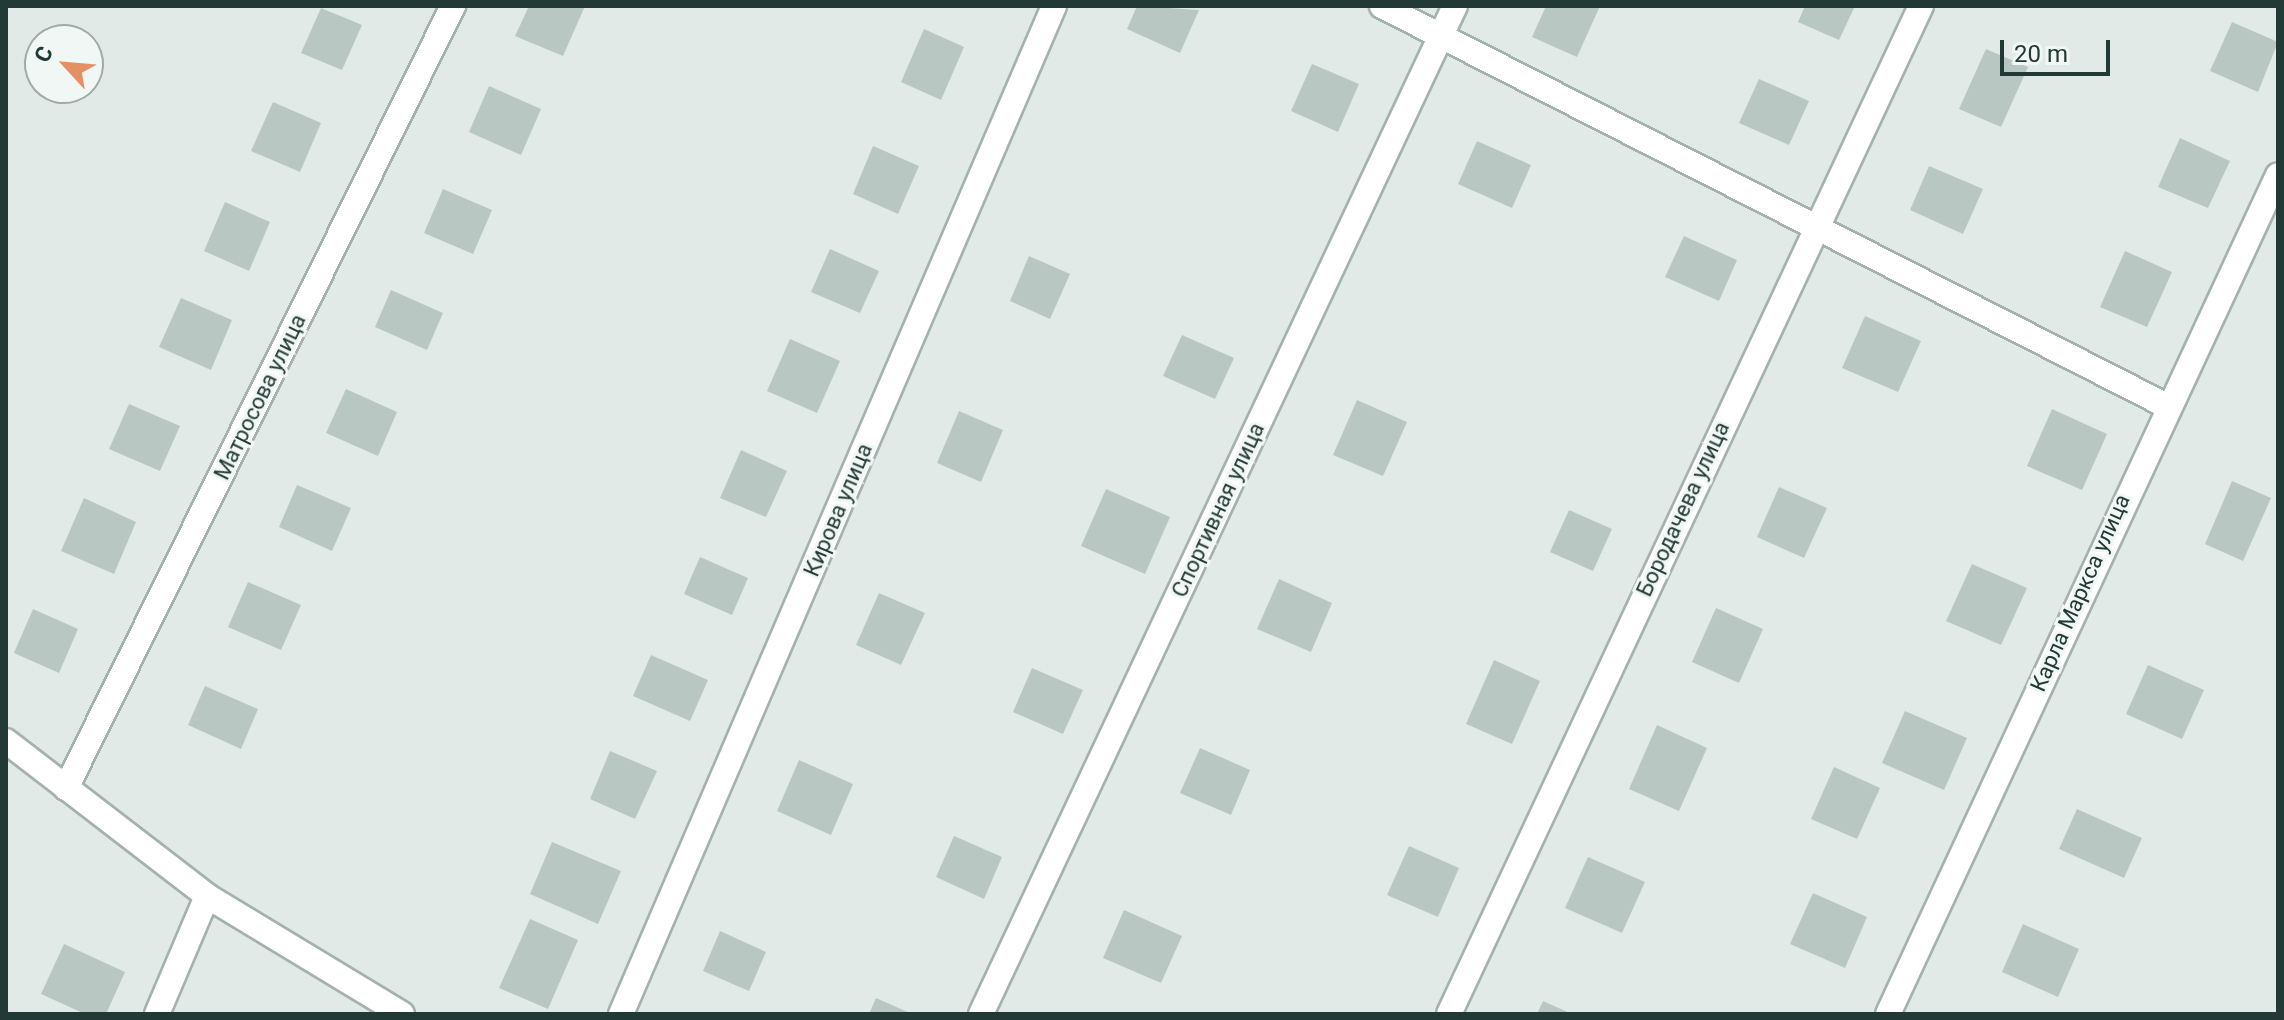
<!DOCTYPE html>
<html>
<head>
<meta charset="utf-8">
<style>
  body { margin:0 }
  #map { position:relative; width:2284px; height:1020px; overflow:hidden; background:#e1eae7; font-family:Roboto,sans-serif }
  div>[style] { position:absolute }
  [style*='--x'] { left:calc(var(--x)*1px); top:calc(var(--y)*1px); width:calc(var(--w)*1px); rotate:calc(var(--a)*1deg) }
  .building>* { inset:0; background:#b9c7c3 }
  .roads { filter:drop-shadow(2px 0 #a4b1ae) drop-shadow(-2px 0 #a4b1ae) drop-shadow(0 2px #a4b1ae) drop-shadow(0 -2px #a4b1ae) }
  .minor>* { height:24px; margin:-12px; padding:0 12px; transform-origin:12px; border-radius:12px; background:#fff }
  span { translate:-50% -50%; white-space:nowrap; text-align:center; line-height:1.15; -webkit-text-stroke:6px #f1f7f4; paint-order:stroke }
  .street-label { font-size:22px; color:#233935 }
  .frame { position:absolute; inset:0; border:8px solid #233935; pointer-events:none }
  .north { position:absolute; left:24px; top:24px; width:80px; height:80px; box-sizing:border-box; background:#f1f7f4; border:2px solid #9faba8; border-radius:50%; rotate:296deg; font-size:22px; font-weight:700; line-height:32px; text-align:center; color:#233935 }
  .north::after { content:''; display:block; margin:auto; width:28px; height:36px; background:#e59063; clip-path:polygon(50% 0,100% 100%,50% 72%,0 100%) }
  .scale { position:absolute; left:2000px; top:40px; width:110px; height:36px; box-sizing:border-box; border:4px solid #233935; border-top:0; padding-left:10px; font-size:24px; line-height:28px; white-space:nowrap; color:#233935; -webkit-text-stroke:6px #f1f7f4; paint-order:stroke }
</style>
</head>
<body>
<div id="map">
  <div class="building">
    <div style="clip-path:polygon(529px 6px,585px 6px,563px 56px,515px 36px)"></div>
    <div style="clip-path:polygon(1137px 6px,1199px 10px,1180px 53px,1127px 29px)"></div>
    <div style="clip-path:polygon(1546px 6px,1600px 6px,1577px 57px,1532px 37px)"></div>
    <div style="clip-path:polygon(1805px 6px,1855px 6px,1839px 40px,1798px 22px)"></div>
    <div style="clip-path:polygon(321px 8px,362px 25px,342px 70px,301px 53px)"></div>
    <div style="clip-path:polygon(2232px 22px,2278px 42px,2258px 92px,2210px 71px)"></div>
    <div style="clip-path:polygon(924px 29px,964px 47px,941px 100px,901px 82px)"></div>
    <div style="clip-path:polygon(1986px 49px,2028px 67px,2001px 127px,1959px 109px)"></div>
    <div style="clip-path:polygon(1312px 64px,1359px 84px,1338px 132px,1291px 111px)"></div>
    <div style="clip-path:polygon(1759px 79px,1809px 101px,1789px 145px,1739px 123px)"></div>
    <div style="clip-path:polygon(489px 86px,541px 109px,521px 155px,469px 132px)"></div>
    <div style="clip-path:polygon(273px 102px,321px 123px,300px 172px,251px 151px)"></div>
    <div style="clip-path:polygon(2180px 138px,2230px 161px,2208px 208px,2158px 187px)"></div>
    <div style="clip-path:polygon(1477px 141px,1531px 165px,1512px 208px,1458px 184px)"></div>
    <div style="clip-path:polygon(873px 146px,919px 166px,898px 214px,853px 194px)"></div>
    <div style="clip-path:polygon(1929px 166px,1983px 189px,1963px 234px,1910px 210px)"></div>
    <div style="clip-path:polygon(443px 189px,492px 210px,473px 254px,424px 233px)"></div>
    <div style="clip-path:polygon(225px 202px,270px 222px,249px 271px,204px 251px)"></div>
    <div style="clip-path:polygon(1684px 236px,1737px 260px,1719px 301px,1665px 277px)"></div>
    <div style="clip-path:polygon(830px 249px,879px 271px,860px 313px,811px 292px)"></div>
    <div style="clip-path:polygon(2125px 251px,2172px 272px,2147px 327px,2100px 307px)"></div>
    <div style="clip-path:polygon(1029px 256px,1070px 274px,1050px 319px,1010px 301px)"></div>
    <div style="clip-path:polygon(391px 290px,443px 313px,427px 350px,375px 327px)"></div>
    <div style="clip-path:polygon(181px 298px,232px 320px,211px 370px,159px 347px)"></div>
    <div style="clip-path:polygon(1865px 316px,1921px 341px,1898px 392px,1842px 368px)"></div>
    <div style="clip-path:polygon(1182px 335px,1234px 358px,1215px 399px,1163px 376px)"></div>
    <div style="clip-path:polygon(790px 339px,840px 361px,817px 413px,767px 391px)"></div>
    <div style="clip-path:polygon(346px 389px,397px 412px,378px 456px,326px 433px)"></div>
    <div style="clip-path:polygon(1357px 400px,1407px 422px,1383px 476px,1333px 455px)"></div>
    <div style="clip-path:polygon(129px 404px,180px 426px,160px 471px,109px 449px)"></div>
    <div style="clip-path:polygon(2052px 409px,2107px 434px,2082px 490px,2027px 466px)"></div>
    <div style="clip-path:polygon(959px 411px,1003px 430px,981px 482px,937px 463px)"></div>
    <div style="clip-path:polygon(741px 450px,787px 471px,766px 517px,720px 498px)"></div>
    <div style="clip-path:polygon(2232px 481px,2271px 498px,2243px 561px,2205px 544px)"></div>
    <div style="clip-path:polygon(297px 485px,351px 508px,332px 551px,279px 527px)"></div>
    <div style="clip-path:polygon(1779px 487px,1827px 508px,1804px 558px,1757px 537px)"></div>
    <div style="clip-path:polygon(1106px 489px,1170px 517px,1145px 574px,1081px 546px)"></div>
    <div style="clip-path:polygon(84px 498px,136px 522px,114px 574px,61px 551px)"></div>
    <div style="clip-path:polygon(1569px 510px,1612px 529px,1593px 571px,1550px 552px)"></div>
    <div style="clip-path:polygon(700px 557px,748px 578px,732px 615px,684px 594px)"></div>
    <div style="clip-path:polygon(1972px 564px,2027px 588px,2001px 645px,1946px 621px)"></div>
    <div style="clip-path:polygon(1279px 579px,1332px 603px,1311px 652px,1257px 629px)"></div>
    <div style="clip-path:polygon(248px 582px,301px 605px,281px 650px,228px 627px)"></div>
    <div style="clip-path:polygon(879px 593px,925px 613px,901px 665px,856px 645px)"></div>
    <div style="clip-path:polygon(1716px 608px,1763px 629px,1739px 683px,1692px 662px)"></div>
    <div style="clip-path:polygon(33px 609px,78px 629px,59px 673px,14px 653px)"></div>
    <div style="clip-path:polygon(651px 655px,708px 680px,690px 721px,633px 696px)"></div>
    <div style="clip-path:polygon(1494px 660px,1540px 681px,1512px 744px,1466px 724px)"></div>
    <div style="clip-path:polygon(2148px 665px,2204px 690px,2182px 739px,2126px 714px)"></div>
    <div style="clip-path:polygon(1032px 668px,1083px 690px,1063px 734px,1013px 712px)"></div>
    <div style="clip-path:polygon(205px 686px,258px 709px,241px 749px,188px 725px)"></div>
    <div style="clip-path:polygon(1905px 711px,1967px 738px,1944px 790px,1882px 763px)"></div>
    <div style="clip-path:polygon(1657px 725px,1707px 748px,1679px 811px,1629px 789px)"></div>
    <div style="clip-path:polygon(1200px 748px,1250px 770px,1231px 815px,1180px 793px)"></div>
    <div style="clip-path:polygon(610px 751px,657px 771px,635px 819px,590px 799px)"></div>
    <div style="clip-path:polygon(799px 760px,853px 784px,831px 835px,777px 811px)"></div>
    <div style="clip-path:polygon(1834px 767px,1880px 788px,1857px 839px,1811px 819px)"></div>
    <div style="clip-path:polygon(2077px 809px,2142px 838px,2124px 878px,2059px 849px)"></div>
    <div style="clip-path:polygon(954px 836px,1002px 857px,984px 899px,936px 877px)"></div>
    <div style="clip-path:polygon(552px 842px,621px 871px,598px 924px,530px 894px)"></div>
    <div style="clip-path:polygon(1409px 846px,1459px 868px,1438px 917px,1387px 895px)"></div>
    <div style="clip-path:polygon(1588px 857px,1645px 882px,1622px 933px,1565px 908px)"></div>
    <div style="clip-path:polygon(1813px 893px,1867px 917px,1845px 968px,1790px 944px)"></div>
    <div style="clip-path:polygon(1124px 910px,1182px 936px,1161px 983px,1103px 958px)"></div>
    <div style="clip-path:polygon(530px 919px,578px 940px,548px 1009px,499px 988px)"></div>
    <div style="clip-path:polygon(2023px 924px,2079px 949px,2058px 997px,2002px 972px)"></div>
    <div style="clip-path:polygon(720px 931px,766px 952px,749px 991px,703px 971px)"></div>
    <div style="clip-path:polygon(64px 944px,125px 972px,106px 1014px,85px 1014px,41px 994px)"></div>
    <div style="clip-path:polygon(876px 998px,912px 1014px,869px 1014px)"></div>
    <div style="clip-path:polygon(1543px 1001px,1572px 1014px,1537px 1014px)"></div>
  </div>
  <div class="roads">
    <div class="minor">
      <div style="--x:1382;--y:6;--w:879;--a:27"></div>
      <div style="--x:6;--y:741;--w:254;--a:37.6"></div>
      <div style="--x:207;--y:896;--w:228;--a:31.2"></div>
      <div style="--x:66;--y:788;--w:873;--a:-63.67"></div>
      <div style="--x:157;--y:1014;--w:128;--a:-67"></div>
      <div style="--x:621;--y:1014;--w:1097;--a:-66.75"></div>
      <div style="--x:981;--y:1014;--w:1114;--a:-64.82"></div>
      <div style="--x:1449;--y:1014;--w:1113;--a:-64.91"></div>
      <div style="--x:1888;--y:1014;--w:925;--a:-65.07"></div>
    </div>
  </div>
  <div class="street-label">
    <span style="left:260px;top:397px;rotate:-64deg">Матросова улица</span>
    <span style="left:1683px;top:509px;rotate:-65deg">Бородачева улица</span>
    <span style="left:838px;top:510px;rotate:-67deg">Кирова улица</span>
    <span style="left:1218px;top:510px;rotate:-65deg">Спортивная улица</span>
    <span style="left:2080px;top:593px;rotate:-66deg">Карла Маркса улица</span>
  </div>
  <div class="frame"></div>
  <div class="north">С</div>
  <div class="scale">20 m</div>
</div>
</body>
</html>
